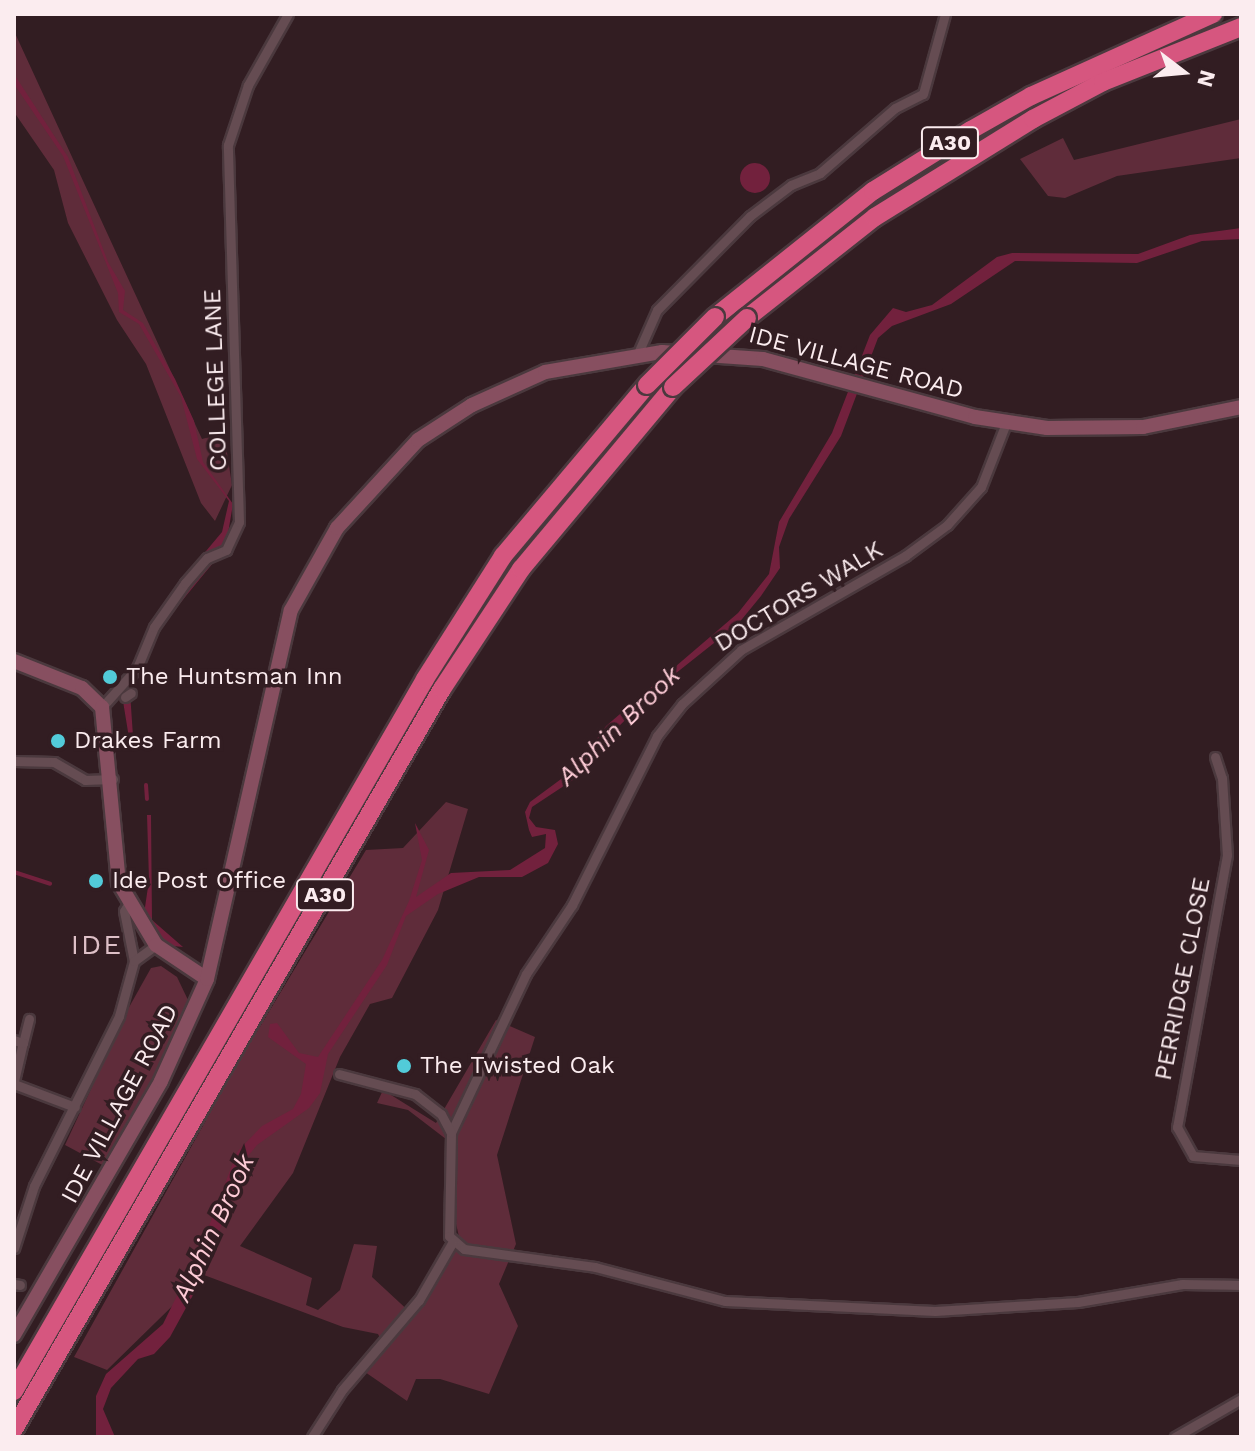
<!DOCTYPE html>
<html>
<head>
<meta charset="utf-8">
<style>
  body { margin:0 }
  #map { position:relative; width:1255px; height:1451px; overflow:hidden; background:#321d22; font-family:"Work Sans",sans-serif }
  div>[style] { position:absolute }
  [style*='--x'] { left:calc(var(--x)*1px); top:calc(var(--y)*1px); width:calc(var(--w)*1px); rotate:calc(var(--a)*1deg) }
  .green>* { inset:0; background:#5f2c3a }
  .water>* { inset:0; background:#72213d }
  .round { border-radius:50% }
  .stream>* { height:4px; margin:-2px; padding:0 2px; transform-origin:2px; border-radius:2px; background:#72213d }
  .roads { filter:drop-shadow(2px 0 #4b393e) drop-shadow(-2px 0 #4b393e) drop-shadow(0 2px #4b393e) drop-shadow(0 -2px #4b393e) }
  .street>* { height:9px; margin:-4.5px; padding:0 4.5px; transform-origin:4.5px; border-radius:4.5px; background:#654c52 }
  .secondary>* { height:14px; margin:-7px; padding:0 7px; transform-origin:7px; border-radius:7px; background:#874f60 }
  .highway>* { height:18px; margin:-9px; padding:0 9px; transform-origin:9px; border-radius:9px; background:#d6567f }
  .bridges { filter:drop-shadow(2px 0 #4b393e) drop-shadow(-2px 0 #4b393e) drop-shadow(0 2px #4b393e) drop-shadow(0 -2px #4b393e) }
  .highway-bridge>* { height:18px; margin:-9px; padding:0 9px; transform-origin:9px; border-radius:9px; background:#d6567f }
  .dots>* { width:22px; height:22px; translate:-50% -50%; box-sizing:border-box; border:4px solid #321d22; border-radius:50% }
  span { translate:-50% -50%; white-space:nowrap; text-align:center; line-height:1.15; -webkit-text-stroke:7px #321d22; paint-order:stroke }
  .shield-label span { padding:2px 6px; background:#321d22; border:2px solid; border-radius:6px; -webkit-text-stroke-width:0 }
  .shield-label { font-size:22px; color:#fbecef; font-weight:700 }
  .street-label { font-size:24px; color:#fbecef }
  .poi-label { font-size:24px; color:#fbecef }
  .left { translate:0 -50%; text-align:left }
  .water-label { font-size:26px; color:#fdcbd6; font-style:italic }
  .quarter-label { font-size:28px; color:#dec0c7; letter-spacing:2px }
  .frame { position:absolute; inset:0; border:16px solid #fbecef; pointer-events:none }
  .north { position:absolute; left:1143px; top:32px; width:80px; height:80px; -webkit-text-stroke:6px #321d22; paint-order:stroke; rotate:106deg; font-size:22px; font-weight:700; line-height:32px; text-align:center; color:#fbecef }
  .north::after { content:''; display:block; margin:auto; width:28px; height:36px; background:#fbecef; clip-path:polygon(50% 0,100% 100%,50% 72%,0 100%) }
</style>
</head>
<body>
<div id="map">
  <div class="green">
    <div style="clip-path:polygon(14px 31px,202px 439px,224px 433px,232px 485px,215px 521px,201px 503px,146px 364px,117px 320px,68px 223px,54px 170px,14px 112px)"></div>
    <div style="clip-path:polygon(1241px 119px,1241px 158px,1117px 176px,1065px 198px,1048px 196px,1020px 159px,1063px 138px,1074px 160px)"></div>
    <div style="clip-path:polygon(446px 802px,468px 809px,438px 910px,392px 998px,370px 1004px,340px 1057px,293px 1173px,240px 1246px,312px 1278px,306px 1305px,318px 1310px,340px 1290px,354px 1244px,377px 1246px,372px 1277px,413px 1315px,460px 1241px,454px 1215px,455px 1146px,408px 1110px,377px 1103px,383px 1090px,436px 1123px,496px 1020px,535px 1037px,497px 1155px,516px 1244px,499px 1284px,518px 1326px,489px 1394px,440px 1379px,416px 1379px,407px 1401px,365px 1372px,385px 1348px,378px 1334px,343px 1327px,204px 1275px,107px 1370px,74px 1357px,234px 1070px,366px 850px,403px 848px)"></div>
    <div style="clip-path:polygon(161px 966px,177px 977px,188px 1000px,158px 1077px,108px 1168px,65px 1145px,128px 1009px,151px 968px)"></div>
  </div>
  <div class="water">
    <div style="clip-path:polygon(14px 74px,68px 157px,108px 262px,125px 291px,123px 310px,143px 323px,175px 379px,194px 421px,203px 462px,233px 504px,227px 539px,213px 563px,158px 630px,130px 692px,133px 736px,129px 738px,122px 695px,136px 674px,130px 667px,170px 594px,222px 532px,229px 501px,197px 459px,181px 397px,139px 324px,119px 312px,118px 293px,63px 156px,14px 84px)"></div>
    <div class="round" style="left:740px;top:163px;width:30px;height:30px"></div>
    <div style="clip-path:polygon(1241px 228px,1241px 239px,1202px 241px,1137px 263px,1015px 261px,951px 304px,892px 326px,878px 338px,841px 436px,789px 519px,779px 547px,780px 568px,761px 596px,738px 624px,661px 685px,614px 731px,585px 772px,532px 807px,529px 818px,536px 827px,555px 830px,558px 844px,548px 863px,522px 877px,479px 877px,438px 894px,406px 916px,387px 965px,328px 1054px,320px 1093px,309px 1108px,257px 1145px,244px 1161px,204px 1275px,170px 1337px,154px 1354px,138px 1359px,111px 1388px,103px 1409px,115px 1437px,96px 1437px,96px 1396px,106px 1374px,163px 1324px,201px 1247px,237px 1152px,262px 1126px,293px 1109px,301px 1094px,306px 1064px,268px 1037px,270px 1024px,277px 1023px,299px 1053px,318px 1057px,382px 960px,409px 901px,422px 860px,415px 823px,429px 850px,416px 897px,451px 873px,510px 870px,545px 848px,546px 834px,532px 837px,529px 830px,525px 812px,530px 802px,576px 768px,606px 726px,738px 613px,769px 574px,779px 522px,832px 433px,870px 335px,893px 308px,906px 312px,932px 305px,997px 257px,1012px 253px,1138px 254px,1190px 235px)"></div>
    <div style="clip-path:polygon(147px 815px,151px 815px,152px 920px,183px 947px,163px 945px,144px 914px,149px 880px)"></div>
  </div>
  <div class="stream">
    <div style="--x:146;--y:785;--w:14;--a:86"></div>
    <div style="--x:14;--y:872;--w:38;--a:18"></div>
  </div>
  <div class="roads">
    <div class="street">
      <div style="--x:638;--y:353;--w:47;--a:-66.2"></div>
      <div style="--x:657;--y:310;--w:132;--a:-45.3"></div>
      <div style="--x:750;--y:216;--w:51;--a:-37.1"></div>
      <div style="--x:791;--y:185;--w:31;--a:-22"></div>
      <div style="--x:820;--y:173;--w:99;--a:-40.9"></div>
      <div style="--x:895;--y:108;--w:31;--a:-27"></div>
      <div style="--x:923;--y:94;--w:83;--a:-74.6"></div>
      <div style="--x:1006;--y:423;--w:69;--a:111.3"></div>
      <div style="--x:981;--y:487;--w:51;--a:131.8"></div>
      <div style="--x:947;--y:525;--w:52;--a:143.6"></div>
      <div style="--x:905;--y:556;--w:189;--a:150.2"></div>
      <div style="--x:741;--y:650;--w:80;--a:137.5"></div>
      <div style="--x:682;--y:704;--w:41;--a:128"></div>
      <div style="--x:657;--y:736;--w:189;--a:116.7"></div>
      <div style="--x:572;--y:905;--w:83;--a:123.7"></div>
      <div style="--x:526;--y:974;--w:176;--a:115.3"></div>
      <div style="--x:451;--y:1133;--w:103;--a:91.1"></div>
      <div style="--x:449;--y:1236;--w:20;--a:41"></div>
      <div style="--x:464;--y:1249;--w:132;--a:7.8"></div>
      <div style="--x:595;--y:1267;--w:134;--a:14.7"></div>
      <div style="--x:725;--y:1301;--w:210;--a:2.7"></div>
      <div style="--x:935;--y:1311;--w:143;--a:-3.6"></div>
      <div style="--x:1078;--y:1302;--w:106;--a:-9.8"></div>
      <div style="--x:1182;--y:1284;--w:59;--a:1"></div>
      <div style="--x:125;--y:697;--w:7;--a:-34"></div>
      <div style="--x:102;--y:707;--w:52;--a:-48.1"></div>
      <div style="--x:137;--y:668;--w:44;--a:-67.5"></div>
      <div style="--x:154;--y:627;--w:54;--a:-54.8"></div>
      <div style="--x:185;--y:583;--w:33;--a:-49"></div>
      <div style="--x:207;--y:558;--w:21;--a:-23"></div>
      <div style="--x:226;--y:550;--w:31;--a:-65"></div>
      <div style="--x:239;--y:522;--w:377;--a:-91.7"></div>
      <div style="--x:228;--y:145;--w:63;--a:-71.6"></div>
      <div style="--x:248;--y:85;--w:81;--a:-60.6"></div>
      <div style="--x:1215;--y:757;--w:22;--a:72"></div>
      <div style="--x:1222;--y:778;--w:77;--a:86.3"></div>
      <div style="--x:1227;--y:855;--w:277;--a:100.4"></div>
      <div style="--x:1177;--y:1127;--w:33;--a:61"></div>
      <div style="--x:1193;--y:1156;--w:48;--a:4.8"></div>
      <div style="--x:14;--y:761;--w:40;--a:1.4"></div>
      <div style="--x:54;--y:762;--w:36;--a:30"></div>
      <div style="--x:85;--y:780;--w:28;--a:-2"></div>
      <div style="--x:129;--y:903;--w:9;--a:122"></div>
      <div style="--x:124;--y:911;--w:51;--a:78.7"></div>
      <div style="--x:23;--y:1043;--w:25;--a:-76"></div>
      <div style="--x:339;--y:1074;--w:79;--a:14.7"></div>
      <div style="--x:415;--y:1094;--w:33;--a:38"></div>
      <div style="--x:441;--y:1114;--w:21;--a:62"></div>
      <div style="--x:14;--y:1081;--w:39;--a:-77"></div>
      <div style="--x:23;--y:1043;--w:9;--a:-162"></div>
      <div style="--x:14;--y:1084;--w:65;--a:20.7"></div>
      <div style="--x:14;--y:1248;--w:65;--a:-72.1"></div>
      <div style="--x:34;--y:1186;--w:190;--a:-63.4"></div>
      <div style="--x:119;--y:1016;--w:57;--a:-74.7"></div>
      <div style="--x:134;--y:961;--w:27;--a:-36"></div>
      <div style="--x:14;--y:1284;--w:6;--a:9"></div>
      <div style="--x:312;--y:1437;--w:56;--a:-57.4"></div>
      <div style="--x:342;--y:1390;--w:118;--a:-49.5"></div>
      <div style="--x:419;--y:1300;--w:66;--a:-59.9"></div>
      <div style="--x:1175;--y:1437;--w:76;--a:-29.9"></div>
    </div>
    <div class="secondary">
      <div style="--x:14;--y:661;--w:73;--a:21.7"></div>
      <div style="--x:82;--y:688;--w:28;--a:44"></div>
      <div style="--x:102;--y:707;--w:177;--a:84.5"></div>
      <div style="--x:119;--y:883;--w:72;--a:59.2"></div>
      <div style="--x:156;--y:945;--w:61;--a:33.7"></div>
      <div style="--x:14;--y:1335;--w:293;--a:-59.9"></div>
      <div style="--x:161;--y:1081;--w:112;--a:-65.7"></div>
      <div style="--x:207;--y:979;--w:378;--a:-77.2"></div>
      <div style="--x:291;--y:610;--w:94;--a:-60.7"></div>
      <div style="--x:337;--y:528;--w:120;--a:-47.4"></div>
      <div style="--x:418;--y:440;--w:64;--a:-32.9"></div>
      <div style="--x:472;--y:405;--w:80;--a:-24.3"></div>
      <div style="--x:545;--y:372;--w:119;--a:-9.7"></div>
      <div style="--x:662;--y:352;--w:101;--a:4"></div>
      <div style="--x:763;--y:359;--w:220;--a:15.3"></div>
      <div style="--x:975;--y:417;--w:73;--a:8.7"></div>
      <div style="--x:1047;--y:428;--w:96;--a:-0.6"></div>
      <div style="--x:1143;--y:427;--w:100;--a:-11.5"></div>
    </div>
    <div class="highway">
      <div style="--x:715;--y:317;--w:202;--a:-38.6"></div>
      <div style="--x:873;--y:191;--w:115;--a:-31.9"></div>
      <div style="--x:971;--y:130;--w:69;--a:-29.5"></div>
      <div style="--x:1031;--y:96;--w:200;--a:-24.3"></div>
      <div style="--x:747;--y:318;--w:163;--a:-38.3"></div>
      <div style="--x:875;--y:217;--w:186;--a:-31.8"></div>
      <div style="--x:1033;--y:119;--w:79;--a:-27.9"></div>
      <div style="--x:1103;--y:82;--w:149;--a:-21.7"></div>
      <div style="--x:14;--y:1391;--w:822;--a:-60"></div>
      <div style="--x:425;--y:679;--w:146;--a:-57.6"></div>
      <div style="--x:503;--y:556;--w:224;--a:-49.9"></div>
      <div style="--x:14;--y:1429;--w:855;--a:-59.96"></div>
      <div style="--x:442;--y:689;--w:144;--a:-56.6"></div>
      <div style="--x:521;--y:569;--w:237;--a:-50.1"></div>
    </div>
  </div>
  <div class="bridges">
    <div class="highway-bridge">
      <div style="--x:647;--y:385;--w:96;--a:-45"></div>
      <div style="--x:673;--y:387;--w:101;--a:-43"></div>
    </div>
  </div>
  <div class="dots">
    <div style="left:110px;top:677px;background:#52cbd9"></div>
    <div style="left:58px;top:741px;background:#52cbd9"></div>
    <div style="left:96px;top:881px;background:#52cbd9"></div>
    <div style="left:404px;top:1066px;background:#52cbd9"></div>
  </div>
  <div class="shield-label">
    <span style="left:950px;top:143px">A30</span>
    <span style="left:325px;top:895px">A30</span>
  </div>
  <div class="street-label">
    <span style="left:856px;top:363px;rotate:15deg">IDE VILLAGE ROAD</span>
    <span style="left:216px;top:380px;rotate:-92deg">COLLEGE LANE</span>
    <span style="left:799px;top:597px;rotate:-31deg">DOCTORS WALK</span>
    <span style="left:1183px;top:979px;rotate:-79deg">PERRIDGE CLOSE</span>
    <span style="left:120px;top:1104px;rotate:-62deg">IDE VILLAGE ROAD</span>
  </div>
  <div class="poi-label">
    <span class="left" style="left:126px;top:677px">The Huntsman Inn</span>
    <span class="left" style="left:74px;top:741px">Drakes Farm</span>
    <span class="left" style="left:112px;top:881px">Ide Post Office</span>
    <span class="left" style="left:420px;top:1066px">The Twisted Oak</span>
  </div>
  <div class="water-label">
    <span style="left:619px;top:726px;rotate:-44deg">Alphin Brook</span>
    <span style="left:214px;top:1228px;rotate:-65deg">Alphin Brook</span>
  </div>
  <div class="quarter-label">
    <span style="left:97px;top:945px">IDE</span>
  </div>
  <div class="frame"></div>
  <div class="north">N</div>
</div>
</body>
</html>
